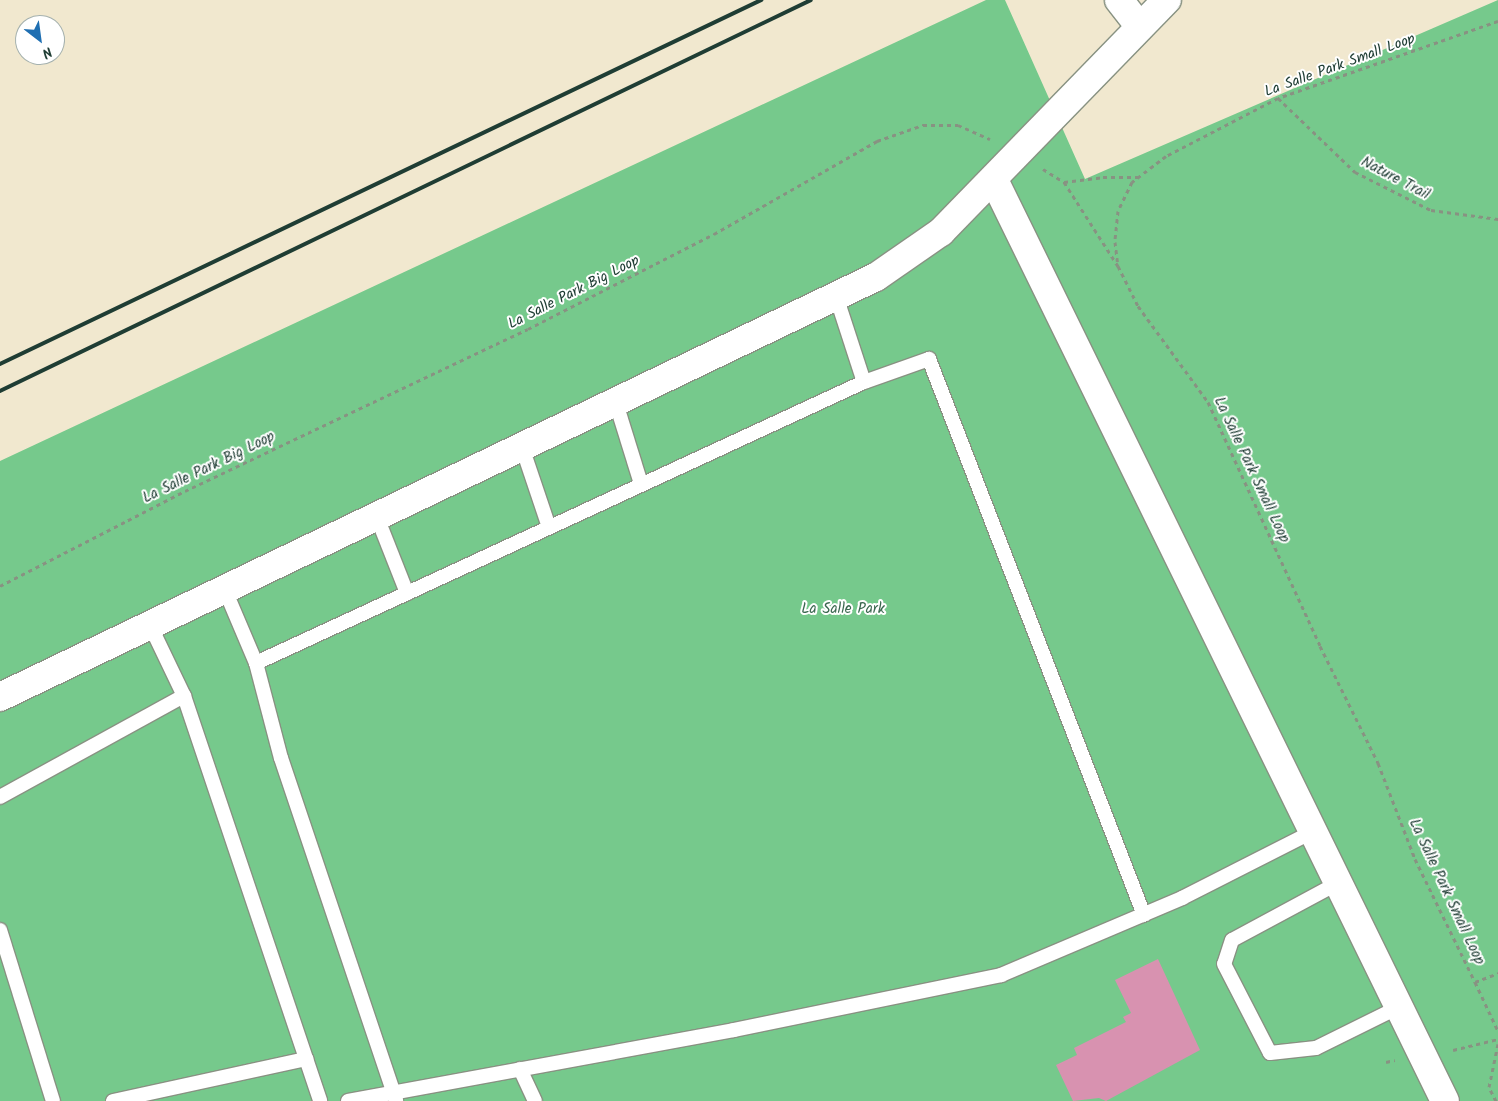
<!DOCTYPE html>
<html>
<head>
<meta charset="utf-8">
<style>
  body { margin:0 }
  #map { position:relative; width:1498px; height:1101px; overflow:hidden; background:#f1e8cf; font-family:Kalam,sans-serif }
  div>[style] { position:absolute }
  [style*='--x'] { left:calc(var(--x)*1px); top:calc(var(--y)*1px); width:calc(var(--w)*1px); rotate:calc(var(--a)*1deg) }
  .green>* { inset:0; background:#76c98c }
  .building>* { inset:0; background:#d892b0 }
  .path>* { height:3px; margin-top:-1.5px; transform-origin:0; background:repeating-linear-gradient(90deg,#889282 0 4px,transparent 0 8px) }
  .roads { filter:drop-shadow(1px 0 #889282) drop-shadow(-1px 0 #889282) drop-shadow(0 1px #889282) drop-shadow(0 -1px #889282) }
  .service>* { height:14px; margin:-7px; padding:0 7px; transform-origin:7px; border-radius:7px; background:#fff }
  .minor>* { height:28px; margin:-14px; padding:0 14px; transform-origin:14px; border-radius:14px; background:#fff }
  .rail>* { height:4px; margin:-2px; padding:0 2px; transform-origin:2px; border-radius:2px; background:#1f3d34 }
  span { translate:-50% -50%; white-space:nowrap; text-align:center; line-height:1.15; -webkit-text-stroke:4px #fff; paint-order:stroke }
  .street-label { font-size:15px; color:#1f3d34 }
  .park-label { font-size:15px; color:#39674e }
  .north { position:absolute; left:15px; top:15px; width:50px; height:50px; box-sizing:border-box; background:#fff; border:1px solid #a5b1ae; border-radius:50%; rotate:150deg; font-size:14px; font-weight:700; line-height:20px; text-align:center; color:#1f3d34 }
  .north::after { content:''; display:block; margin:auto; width:18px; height:22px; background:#1f6fb2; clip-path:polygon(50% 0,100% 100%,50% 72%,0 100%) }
</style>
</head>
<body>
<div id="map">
  <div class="green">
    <div style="clip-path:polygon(986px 0,1005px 0,1085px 179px,1498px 0,1498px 1101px,0 1101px,0 461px)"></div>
  </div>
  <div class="building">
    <div style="clip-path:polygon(1158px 959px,1200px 1050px,1106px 1101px,1099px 1098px,1073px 1101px,1056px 1065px,1077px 1055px,1074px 1048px,1126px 1022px,1123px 1017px,1131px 1013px,1115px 980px)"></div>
  </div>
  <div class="path">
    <div style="--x:1498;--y:21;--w:233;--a:160.7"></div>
    <div style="--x:1278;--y:98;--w:126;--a:152.6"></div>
    <div style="--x:1166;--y:156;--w:43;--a:142.6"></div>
    <div style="--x:1132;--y:182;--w:32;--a:116"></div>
    <div style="--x:1118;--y:211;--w:31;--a:96"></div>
    <div style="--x:1115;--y:242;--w:24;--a:83"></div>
    <div style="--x:1118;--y:266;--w:45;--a:63.4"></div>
    <div style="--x:1138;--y:306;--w:119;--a:53.9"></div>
    <div style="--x:1208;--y:402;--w:268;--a:65.3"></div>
    <div style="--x:1320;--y:646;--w:131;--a:63.6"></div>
    <div style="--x:1378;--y:763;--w:103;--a:68.9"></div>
    <div style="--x:1415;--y:859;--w:137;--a:64"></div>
    <div style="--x:1475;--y:982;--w:25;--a:-21"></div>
    <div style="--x:1278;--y:98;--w:107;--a:43.9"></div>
    <div style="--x:1355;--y:172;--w:85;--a:26.6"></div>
    <div style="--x:1431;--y:210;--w:68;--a:7.7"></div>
    <div style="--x:1043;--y:169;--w:25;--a:32"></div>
    <div style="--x:1064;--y:182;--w:100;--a:57.3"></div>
    <div style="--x:1064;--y:182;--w:39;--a:-7"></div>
    <div style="--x:1103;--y:177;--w:35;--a:0"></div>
    <div style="--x:0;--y:586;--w:208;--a:-27.2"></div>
    <div style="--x:185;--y:491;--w:379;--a:-25.3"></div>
    <div style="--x:528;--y:329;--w:209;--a:-27.1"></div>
    <div style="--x:714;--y:234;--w:188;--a:-29.7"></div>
    <div style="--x:877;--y:141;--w:49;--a:-19.2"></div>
    <div style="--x:923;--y:125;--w:35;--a:0"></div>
    <div style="--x:958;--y:125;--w:35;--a:24"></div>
    <div style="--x:1475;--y:982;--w:54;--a:64.9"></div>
    <div style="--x:1453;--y:1050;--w:46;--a:-13.7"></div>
    <div style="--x:1386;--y:1062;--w:9;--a:-13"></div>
    <div style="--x:1496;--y:1101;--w:16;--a:-117"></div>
    <div style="--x:1489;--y:1087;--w:44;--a:-78.2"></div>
  </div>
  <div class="roads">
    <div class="service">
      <div style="--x:836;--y:296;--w:90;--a:72"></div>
      <div style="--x:616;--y:403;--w:85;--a:72.8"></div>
      <div style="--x:522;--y:447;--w:84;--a:71.4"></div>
      <div style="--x:377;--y:517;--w:82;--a:68.5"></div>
      <div style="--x:225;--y:590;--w:79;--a:67"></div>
      <div style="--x:256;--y:663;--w:98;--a:75.3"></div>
      <div style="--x:281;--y:758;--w:361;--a:71.4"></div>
      <div style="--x:150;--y:625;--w:79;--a:64.4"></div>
      <div style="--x:184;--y:696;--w:427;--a:71.4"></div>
      <div style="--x:256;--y:663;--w:670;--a:-24.81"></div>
      <div style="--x:864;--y:382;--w:69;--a:-19.5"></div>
      <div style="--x:929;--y:359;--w:596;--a:68.86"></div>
      <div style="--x:0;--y:797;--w:210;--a:-28.8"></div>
      <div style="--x:1338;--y:883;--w:120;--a:151.7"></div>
      <div style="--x:1232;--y:940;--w:25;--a:108"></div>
      <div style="--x:1224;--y:964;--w:100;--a:62.7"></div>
      <div style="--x:1270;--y:1053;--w:46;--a:-6.2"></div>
      <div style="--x:1316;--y:1048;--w:93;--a:-26.3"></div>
      <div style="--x:0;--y:930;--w:179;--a:72.8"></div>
      <div style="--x:520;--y:1069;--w:35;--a:65"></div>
      <div style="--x:113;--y:1101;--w:198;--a:-12.3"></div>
      <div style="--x:348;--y:1101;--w:392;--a:-10.4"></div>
      <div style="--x:734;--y:1030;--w:273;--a:-11.6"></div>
      <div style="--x:1001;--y:975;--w:197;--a:-23"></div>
      <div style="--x:1182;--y:898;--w:148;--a:-26.9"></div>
    </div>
    <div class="minor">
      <div style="--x:1119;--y:0;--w:33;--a:52"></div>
      <div style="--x:994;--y:180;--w:1025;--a:63.91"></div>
      <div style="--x:0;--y:697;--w:971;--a:-25.62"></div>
      <div style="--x:876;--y:277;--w:79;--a:-34.7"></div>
      <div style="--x:941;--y:232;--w:324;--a:-45.8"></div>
    </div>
  </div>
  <div class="rail">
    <div style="--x:0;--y:364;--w:844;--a:-25.56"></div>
    <div style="--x:0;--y:391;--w:900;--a:-25.74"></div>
  </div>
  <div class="street-label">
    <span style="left:1340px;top:66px;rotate:-20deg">La Salle Park Small Loop</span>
    <span style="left:1395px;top:179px;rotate:28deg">Nature Trail</span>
    <span style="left:574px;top:293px;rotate:-27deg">La Salle Park Big Loop</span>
    <span style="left:209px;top:468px;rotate:-26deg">La Salle Park Big Loop</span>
    <span style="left:1251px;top:470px;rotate:65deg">La Salle Park Small Loop</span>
    <span style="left:1446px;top:892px;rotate:65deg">La Salle Park Small Loop</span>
  </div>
  <div class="park-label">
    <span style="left:843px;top:610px">La Salle Park</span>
  </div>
  <div class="north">N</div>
</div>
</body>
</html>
